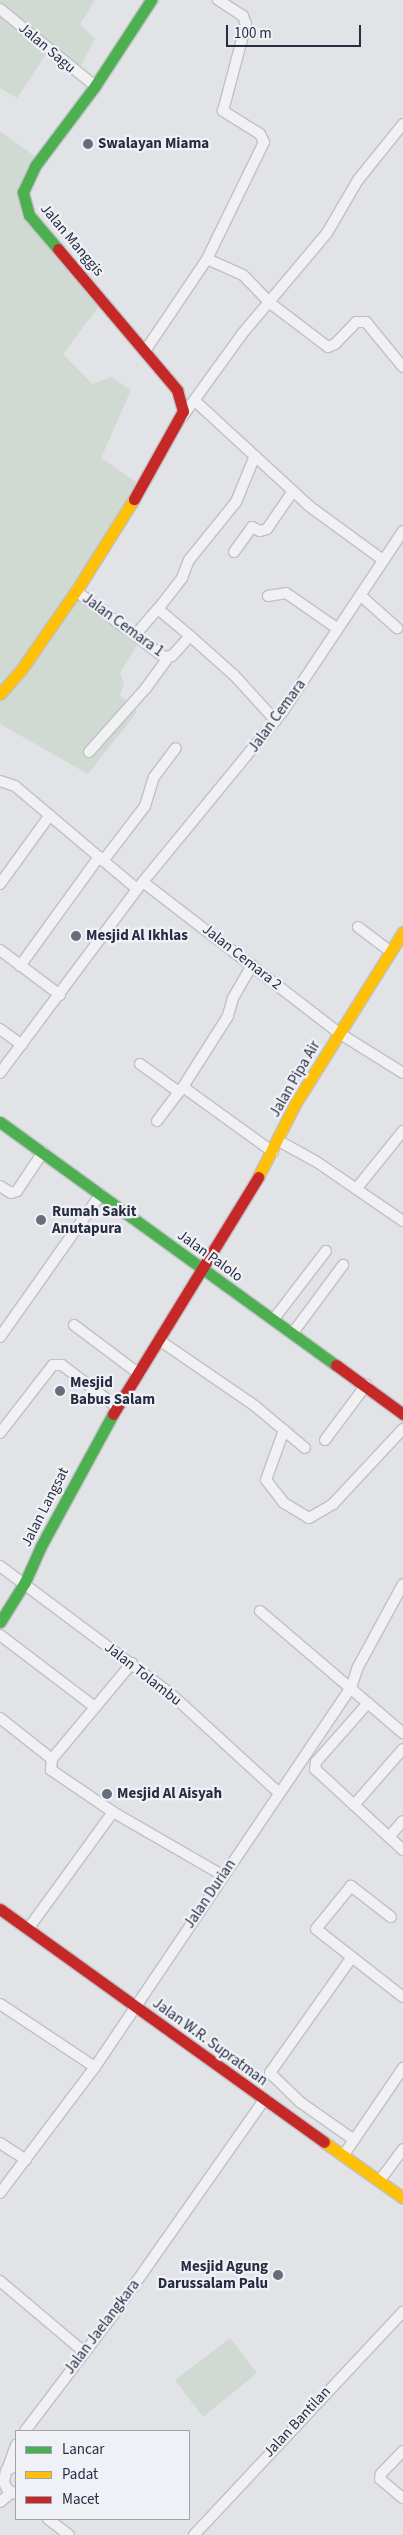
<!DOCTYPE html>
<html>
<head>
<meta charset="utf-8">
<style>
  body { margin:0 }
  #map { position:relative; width:403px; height:2535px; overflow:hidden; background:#e1e3e7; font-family:"Source Sans 3",sans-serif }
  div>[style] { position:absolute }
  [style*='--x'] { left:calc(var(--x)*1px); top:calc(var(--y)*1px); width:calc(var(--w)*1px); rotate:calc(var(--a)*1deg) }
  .green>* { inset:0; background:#d0dad2 }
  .roads { filter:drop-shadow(1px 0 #bfc1c5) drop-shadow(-1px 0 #bfc1c5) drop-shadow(0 1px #bfc1c5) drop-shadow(0 -1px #bfc1c5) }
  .street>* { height:10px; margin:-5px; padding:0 5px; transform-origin:5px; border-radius:5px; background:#f1f1f3 }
  .fast>* { height:11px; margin:-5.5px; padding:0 5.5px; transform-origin:5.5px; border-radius:5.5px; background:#4caf50 }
  .slow>* { height:11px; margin:-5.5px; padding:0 5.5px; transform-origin:5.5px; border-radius:5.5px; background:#ffc107 }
  .jam>* { height:11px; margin:-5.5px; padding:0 5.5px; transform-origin:5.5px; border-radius:5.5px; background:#c62828 }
  .dots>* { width:14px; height:14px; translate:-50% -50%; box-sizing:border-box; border:2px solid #eff1f7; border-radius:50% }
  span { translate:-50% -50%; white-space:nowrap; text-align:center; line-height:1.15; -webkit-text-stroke:4.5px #eff1f7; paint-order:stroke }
  .street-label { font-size:15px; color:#272d41 }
  .poi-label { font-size:15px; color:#272d41; font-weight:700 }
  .left { translate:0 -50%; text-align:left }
  .right { translate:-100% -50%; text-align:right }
  .legend { position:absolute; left:15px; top:2430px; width:175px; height:90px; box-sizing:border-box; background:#eff1f7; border:1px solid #9fa3ae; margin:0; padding:6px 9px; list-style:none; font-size:15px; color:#272d41 }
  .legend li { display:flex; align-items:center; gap:10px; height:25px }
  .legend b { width:25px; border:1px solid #9fa3ae }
  .scale { position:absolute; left:226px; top:25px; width:135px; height:22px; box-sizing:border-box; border:2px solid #272d41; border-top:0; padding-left:6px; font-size:15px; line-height:18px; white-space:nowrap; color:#272d41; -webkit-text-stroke:4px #eff1f7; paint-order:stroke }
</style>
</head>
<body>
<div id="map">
  <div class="green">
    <div style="clip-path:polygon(0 0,95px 0,80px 24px,95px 39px,80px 67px,51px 47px,17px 98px,0 88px)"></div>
    <div style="clip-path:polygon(0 131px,43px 162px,30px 193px,35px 231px,102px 302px,63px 354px,92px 384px,112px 377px,131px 390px,101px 458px,139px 484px,78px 590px,144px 633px,120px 673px,124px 683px,120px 695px,137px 712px,88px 774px,0 724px)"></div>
    <div style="clip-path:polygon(230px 2338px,257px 2373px,203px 2417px,175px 2380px)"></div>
  </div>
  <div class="roads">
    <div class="street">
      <div style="--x:0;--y:9;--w:122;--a:39"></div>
      <div style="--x:207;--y:259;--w:39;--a:24"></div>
      <div style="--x:243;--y:275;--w:39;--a:46"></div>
      <div style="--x:270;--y:303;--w:73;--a:37.2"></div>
      <div style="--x:328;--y:347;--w:8;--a:-23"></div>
      <div style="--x:335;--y:344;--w:30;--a:-46"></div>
      <div style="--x:356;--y:322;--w:10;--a:0"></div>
      <div style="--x:366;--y:322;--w:58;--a:50.6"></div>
      <div style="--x:145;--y:351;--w:111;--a:-56"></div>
      <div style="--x:207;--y:259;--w:130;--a:-64"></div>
      <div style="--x:264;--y:142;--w:9;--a:-117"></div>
      <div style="--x:260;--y:134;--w:44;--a:-148.1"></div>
      <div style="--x:223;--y:111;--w:90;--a:-75.2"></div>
      <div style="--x:246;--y:24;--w:9;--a:-111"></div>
      <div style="--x:243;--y:16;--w:30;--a:-147"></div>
      <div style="--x:195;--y:401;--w:155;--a:42.6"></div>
      <div style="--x:309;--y:506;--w:92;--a:36.1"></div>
      <div style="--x:182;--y:417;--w:102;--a:-54.1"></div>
      <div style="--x:242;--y:334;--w:132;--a:-49.9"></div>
      <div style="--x:327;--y:233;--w:61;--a:-59.7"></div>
      <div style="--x:358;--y:180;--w:72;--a:-51.2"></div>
      <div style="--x:234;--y:552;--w:31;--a:-54"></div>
      <div style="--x:252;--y:527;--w:9;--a:27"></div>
      <div style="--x:260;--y:531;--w:7;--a:-16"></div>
      <div style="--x:267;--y:529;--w:46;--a:-55.6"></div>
      <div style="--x:76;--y:591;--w:110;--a:36.9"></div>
      <div style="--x:164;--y:657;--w:8;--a:-7"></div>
      <div style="--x:172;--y:656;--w:27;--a:-48"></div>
      <div style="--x:190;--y:636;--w:59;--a:41.6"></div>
      <div style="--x:234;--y:675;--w:62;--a:47.6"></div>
      <div style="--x:360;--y:595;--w:50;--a:41.7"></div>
      <div style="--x:268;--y:596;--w:18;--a:-9"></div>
      <div style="--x:286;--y:593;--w:63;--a:34.7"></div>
      <div style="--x:136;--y:634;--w:33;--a:-49"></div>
      <div style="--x:190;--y:636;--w:42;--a:-139.8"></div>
      <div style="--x:158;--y:609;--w:39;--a:-52"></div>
      <div style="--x:182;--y:578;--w:19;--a:-69"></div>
      <div style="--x:189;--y:560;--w:75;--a:-51"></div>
      <div style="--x:236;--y:502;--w:50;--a:-67.6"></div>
      <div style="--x:89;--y:752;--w:86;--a:-48.3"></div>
      <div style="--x:146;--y:688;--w:37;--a:-54"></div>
      <div style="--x:0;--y:781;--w:16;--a:18"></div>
      <div style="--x:15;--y:786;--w:160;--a:40.2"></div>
      <div style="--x:103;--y:861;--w:69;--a:-52.6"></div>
      <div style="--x:145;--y:806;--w:30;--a:-73"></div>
      <div style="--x:154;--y:777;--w:36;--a:-53"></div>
      <div style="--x:143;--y:882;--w:247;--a:37.6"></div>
      <div style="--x:339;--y:1033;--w:75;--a:32"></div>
      <div style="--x:0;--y:884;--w:85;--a:-54.1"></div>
      <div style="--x:358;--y:927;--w:41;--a:37.1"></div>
      <div style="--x:0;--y:950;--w:75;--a:36.9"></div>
      <div style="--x:252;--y:965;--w:38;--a:120"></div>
      <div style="--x:233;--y:998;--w:19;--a:106"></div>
      <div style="--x:228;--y:1016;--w:84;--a:122.4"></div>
      <div style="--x:183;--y:1087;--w:111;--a:35.8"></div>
      <div style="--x:20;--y:966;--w:135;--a:-54.1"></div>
      <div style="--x:0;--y:1029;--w:27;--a:36"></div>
      <div style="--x:140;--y:1064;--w:48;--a:35.7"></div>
      <div style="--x:0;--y:1073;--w:229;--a:-53.3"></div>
      <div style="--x:137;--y:889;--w:230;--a:-50.6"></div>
      <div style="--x:283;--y:711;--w:216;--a:-56.3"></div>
      <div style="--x:157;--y:1121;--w:41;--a:-52.9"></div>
      <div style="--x:279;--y:1141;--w:43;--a:28.9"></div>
      <div style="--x:317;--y:1162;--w:104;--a:34.5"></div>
      <div style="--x:0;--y:1186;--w:13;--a:32"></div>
      <div style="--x:11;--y:1193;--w:6;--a:-18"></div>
      <div style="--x:17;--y:1191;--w:47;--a:-56.3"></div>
      <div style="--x:356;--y:1189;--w:75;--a:-51"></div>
      <div style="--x:273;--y:1320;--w:87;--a:-52.5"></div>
      <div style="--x:74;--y:1325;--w:80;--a:36.9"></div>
      <div style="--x:292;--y:1334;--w:86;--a:-53.5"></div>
      <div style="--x:0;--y:1337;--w:175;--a:-54.8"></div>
      <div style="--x:159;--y:1340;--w:116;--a:34.5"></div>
      <div style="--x:255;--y:1406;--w:65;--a:40"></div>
      <div style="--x:284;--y:1430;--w:53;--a:109.8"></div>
      <div style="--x:266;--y:1480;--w:29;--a:52"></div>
      <div style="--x:284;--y:1503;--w:29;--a:31"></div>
      <div style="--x:309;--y:1518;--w:28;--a:-30"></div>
      <div style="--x:333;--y:1504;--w:103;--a:-47"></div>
      <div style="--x:0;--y:1433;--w:86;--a:-52.1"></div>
      <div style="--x:53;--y:1365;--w:9;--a:0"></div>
      <div style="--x:62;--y:1365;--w:69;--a:37.4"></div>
      <div style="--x:325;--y:1440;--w:69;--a:-53.3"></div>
      <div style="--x:0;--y:1566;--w:212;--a:36.8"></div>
      <div style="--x:170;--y:1693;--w:147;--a:42.5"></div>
      <div style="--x:260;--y:1611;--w:188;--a:40.5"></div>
      <div style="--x:0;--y:1635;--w:119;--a:37.2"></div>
      <div style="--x:368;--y:1703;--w:79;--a:131.4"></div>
      <div style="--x:316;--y:1762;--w:7;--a:98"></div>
      <div style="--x:315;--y:1769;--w:120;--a:42.6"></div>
      <div style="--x:0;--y:1718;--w:66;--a:38.3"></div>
      <div style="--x:52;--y:1759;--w:125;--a:-50.2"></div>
      <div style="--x:354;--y:1805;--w:74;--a:-48.8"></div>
      <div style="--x:113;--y:1812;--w:126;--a:30"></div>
      <div style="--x:389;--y:1837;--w:21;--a:-49"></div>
      <div style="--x:391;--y:1917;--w:51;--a:-142.2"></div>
      <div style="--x:351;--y:1886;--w:55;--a:129.1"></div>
      <div style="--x:316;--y:1929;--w:110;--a:38"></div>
      <div style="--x:28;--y:1929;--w:145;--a:-54"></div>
      <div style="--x:113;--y:1812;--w:75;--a:-145.9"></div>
      <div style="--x:51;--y:1770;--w:11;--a:-85"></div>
      <div style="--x:352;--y:1957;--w:142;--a:125.3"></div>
      <div style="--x:270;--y:2073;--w:42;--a:44"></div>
      <div style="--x:300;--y:2102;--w:66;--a:35.1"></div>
      <div style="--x:0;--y:2004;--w:114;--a:33.6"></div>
      <div style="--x:0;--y:2143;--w:31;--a:33"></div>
      <div style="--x:343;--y:2156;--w:107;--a:-55.7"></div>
      <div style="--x:380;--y:2180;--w:39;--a:-53"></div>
      <div style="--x:0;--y:2193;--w:158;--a:-53"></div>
      <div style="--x:95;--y:2067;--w:457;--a:-56"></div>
      <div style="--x:351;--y:1688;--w:22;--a:-72"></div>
      <div style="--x:358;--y:1667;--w:94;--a:-61.5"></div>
      <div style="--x:0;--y:2281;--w:110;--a:40.2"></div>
      <div style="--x:25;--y:2431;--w:146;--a:-52.8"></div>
      <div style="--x:113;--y:2315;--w:263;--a:-54.9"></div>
      <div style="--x:403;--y:2451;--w:32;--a:134"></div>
      <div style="--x:381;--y:2474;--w:5;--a:101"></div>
      <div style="--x:380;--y:2479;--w:30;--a:40"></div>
      <div style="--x:16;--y:2465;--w:12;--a:149"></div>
      <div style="--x:6;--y:2471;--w:11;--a:100"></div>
      <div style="--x:4;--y:2482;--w:8;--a:67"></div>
      <div style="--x:7;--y:2489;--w:10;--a:29"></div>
      <div style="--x:7;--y:2470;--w:27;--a:-70"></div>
      <div style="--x:0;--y:2502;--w:14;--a:-39"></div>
      <div style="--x:48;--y:2519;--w:26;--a:37"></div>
      <div style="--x:194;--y:2535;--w:306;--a:-46.9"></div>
    </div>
    <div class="fast">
      <div style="--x:58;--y:249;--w:45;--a:-130.5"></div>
      <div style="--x:29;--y:215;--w:24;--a:-105"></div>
      <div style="--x:23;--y:192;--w:29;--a:-65"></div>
      <div style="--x:35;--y:166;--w:100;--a:-53.1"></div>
      <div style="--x:95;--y:86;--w:103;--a:-56.9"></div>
      <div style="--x:0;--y:1122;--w:415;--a:35.9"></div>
      <div style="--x:0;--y:1622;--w:47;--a:-58"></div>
      <div style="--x:25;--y:1582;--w:39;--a:-66"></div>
      <div style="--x:41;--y:1546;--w:150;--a:-61.4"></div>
    </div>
    <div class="slow">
      <div style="--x:0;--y:694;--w:32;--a:-49"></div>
      <div style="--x:21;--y:670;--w:96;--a:-55.2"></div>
      <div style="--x:76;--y:591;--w:109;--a:-57.8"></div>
      <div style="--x:258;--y:1177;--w:82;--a:-63.1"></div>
      <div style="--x:295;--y:1104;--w:203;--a:-57.9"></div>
      <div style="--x:324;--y:2142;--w:97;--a:35.3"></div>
    </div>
    <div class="jam">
      <div style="--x:58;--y:249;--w:185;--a:49.8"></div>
      <div style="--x:177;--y:390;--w:22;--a:74"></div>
      <div style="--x:183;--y:411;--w:101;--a:119.1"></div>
      <div style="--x:336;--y:1365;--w:83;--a:36.2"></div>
      <div style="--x:113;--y:1414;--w:278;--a:-58.5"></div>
      <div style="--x:0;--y:1909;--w:399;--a:35.7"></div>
    </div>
  </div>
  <div class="dots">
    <div style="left:88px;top:144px;background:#686d7b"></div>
    <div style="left:76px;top:936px;background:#686d7b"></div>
    <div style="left:41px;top:1220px;background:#686d7b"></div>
    <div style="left:60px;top:1391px;background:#686d7b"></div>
    <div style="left:107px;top:1794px;background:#686d7b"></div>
    <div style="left:278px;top:2275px;background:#686d7b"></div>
  </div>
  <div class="street-label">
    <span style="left:47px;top:48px;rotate:40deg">Jalan Sagu</span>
    <span style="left:72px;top:240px;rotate:50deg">Jalan Manggis</span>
    <span style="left:123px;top:625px;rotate:36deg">Jalan Cemara 1</span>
    <span style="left:277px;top:716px;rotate:-54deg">Jalan Cemara</span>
    <span style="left:242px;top:957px;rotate:38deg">Jalan Cemara 2</span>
    <span style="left:295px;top:1079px;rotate:-60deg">Jalan Pipa Air</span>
    <span style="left:210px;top:1256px;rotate:36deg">Jalan Palolo</span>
    <span style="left:45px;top:1507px;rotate:-63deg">Jalan Langsat</span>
    <span style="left:143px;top:1674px;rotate:38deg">Jalan Tolambu</span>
    <span style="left:210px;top:1894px;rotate:-56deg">Jalan Durian</span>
    <span style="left:210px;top:2042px;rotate:36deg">Jalan W.R. Supratman</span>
    <span style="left:102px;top:2327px;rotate:-53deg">Jalan Jaelangkara</span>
    <span style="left:297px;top:2422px;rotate:-47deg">Jalan Bantilan</span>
  </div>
  <div class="poi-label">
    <span class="left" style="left:98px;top:144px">Swalayan Miama</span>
    <span class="left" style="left:86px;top:936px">Mesjid Al Ikhlas</span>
    <span class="left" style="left:52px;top:1220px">Rumah Sakit<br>Anutapura</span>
    <span class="left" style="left:70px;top:1391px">Mesjid<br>Babus Salam</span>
    <span class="left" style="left:117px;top:1794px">Mesjid Al Aisyah</span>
    <span class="right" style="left:268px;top:2275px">Mesjid Agung<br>Darussalam Palu</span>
  </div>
  <ul class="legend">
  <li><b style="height:6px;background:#4caf50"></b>Lancar</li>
  <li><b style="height:6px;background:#ffc107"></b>Padat</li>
  <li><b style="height:6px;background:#c62828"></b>Macet</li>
  </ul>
  <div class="scale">100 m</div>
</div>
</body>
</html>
